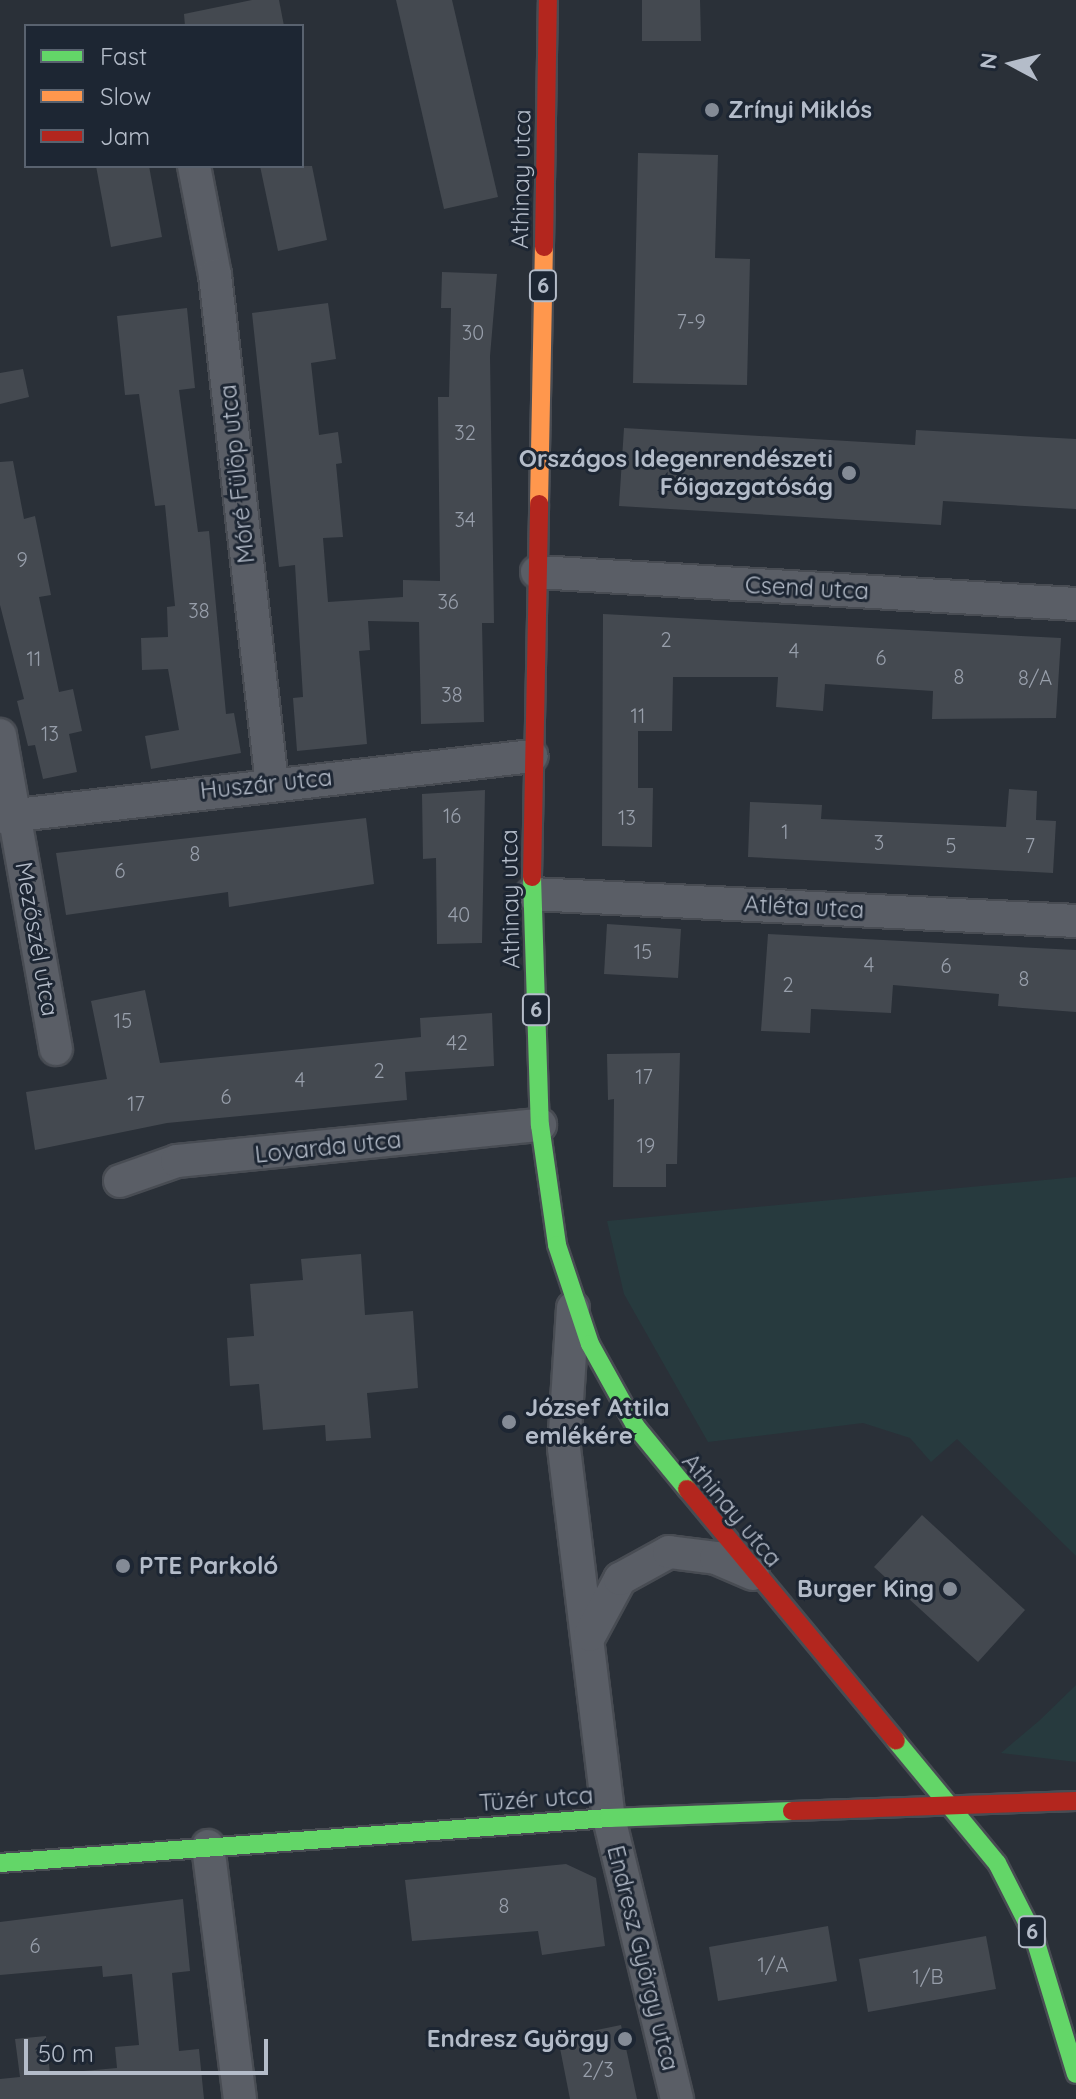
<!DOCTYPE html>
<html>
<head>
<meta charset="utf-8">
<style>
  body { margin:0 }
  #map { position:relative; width:1076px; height:2099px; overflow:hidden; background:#2a3038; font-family:Quicksand,sans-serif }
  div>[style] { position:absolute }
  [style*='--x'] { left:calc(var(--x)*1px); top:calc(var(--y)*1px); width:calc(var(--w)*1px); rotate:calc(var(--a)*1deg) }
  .green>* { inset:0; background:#273a3e }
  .building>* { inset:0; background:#444950 }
  .roads { filter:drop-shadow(2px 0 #484c53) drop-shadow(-2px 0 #484c53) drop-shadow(0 2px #484c53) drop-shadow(0 -2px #484c53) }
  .street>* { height:32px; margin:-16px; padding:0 16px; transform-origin:16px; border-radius:16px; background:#5a5e66 }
  .fast>* { height:18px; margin:-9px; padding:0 9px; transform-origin:9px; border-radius:9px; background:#63d668 }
  .slow>* { height:18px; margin:-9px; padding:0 9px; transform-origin:9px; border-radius:9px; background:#ff974d }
  .jam>* { height:18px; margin:-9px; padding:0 9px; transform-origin:9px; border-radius:9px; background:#b3261e }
  .dots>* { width:22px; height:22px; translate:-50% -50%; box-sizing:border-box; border:4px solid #1d2633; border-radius:50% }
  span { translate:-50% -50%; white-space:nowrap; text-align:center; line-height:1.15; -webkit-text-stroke:6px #1d2633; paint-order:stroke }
  .number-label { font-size:20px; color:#989fab }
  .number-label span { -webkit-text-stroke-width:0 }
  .shield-label span { padding:2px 6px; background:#1d2633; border:2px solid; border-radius:6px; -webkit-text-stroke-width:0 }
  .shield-label { font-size:22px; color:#b4bcc9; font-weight:700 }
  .poi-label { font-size:24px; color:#b4bcc9; font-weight:700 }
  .left { translate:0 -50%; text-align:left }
  .right { translate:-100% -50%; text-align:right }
  .street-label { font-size:24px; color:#b4bcc9 }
  .legend { position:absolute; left:24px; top:24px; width:280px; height:144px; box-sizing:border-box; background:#1d2633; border:2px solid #59626f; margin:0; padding:10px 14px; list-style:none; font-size:24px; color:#b4bcc9 }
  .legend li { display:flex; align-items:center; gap:16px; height:40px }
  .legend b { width:40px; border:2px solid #59626f }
  .north { position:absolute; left:972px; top:24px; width:80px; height:80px; -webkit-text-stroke:6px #1d2633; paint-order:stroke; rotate:277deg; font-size:22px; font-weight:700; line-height:32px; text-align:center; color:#b4bcc9 }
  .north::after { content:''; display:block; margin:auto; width:28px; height:36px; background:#b4bcc9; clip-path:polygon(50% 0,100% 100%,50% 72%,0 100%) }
  .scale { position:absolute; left:24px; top:2039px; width:244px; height:36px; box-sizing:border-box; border:4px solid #b4bcc9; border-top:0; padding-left:10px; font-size:24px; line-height:28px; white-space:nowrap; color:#b4bcc9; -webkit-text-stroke:6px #1d2633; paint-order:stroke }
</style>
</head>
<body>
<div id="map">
  <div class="green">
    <div style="clip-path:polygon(1076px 1177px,1076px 1556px,957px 1439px,931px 1462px,910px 1438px,863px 1423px,708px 1442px,624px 1294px,607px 1221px)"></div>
    <div style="clip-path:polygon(1076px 1685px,1076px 1762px,1001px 1753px,1040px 1720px)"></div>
  </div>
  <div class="building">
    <div style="clip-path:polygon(252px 0,279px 0,284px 26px,185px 26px,184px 14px)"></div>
    <div style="clip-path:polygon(396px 0,452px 0,498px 197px,444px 209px)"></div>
    <div style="clip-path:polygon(642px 0,700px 0,701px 41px,642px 41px)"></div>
    <div style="clip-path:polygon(638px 153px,718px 155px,715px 258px,750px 259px,747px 385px,633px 383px)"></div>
    <div style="clip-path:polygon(96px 166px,149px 166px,162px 237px,111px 247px)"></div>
    <div style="clip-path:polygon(260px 166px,312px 166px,327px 240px,278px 251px)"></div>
    <div style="clip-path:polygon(442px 272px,497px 274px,490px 356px,494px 623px,482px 623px,484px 722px,421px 724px,419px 622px,368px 621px,370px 650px,359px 651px,367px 744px,297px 751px,293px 698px,303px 697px,295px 565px,279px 567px,252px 313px,328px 303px,336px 359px,311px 363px,319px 435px,338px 432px,342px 463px,336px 464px,343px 537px,323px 538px,328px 602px,403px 597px,403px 580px,440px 581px,438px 397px,449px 397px,451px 308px,441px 308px)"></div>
    <div style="clip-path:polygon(187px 308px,195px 388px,179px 390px,198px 532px,209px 531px,226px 714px,234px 713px,241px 753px,151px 769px,145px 736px,179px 730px,168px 669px,142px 670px,141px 638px,168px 637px,167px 607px,175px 606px,165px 505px,155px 506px,139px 394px,125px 395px,117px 316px)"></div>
    <div style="clip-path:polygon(23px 369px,29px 397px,0 404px,0 373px)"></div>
    <div style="clip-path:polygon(624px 428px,915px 445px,916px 430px,1076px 439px,1076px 509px,943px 501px,941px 525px,619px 506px)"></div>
    <div style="clip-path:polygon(13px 461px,24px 519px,35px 516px,51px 595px,39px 597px,59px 692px,73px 689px,82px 731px,69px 734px,77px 772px,43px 779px,35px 745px,28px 746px,17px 701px,24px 699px,0 605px,0 462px)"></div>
    <div style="clip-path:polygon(603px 614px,1061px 638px,1056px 718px,932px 719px,933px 691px,825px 684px,823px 711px,776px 707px,778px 677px,673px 677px,672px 731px,638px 731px,638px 788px,653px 788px,652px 847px,602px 846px)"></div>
    <div style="clip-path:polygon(1009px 789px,1037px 791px,1036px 820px,1056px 821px,1053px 873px,748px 857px,750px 802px,822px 805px,821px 819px,1006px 827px)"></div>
    <div style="clip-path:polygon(485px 790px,482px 943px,437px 944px,436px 858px,423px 859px,422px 794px)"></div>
    <div style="clip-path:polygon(366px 818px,374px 884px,229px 907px,228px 892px,66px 915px,56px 853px)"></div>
    <div style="clip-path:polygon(607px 924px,681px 929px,678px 978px,604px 974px)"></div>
    <div style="clip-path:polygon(768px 934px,1076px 950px,1076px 1012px,998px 1006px,999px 994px,893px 985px,891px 1013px,811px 1009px,810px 1033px,761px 1031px)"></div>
    <div style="clip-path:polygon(145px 990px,160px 1063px,421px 1037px,420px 1018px,492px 1013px,494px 1066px,405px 1072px,407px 1100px,167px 1123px,35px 1150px,26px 1092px,107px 1079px,91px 1001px)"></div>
    <div style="clip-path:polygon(680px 1053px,677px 1164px,666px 1164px,666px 1187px,613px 1187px,614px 1099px,608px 1100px,607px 1054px)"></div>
    <div style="clip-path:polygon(361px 1254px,365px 1315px,413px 1311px,418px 1388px,367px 1393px,371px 1438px,326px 1441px,325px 1425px,263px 1430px,259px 1384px,230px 1386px,227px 1338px,254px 1336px,250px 1284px,303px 1280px,301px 1259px)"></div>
    <div style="clip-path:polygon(922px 1515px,1025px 1610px,978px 1662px,874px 1567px)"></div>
    <div style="clip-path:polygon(566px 1864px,596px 1878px,605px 1946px,542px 1955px,538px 1931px,412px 1941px,405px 1880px)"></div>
    <div style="clip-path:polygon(183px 1899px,190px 1971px,172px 1973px,179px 2051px,199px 2049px,204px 2099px,0 2099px,0 2079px,20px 2077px,15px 2039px,46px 2036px,50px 2074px,117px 2068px,115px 2047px,139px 2045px,132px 1974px,103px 1977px,102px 1966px,0 1975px,0 1922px)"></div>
    <div style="clip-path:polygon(828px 1926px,837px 1981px,718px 2001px,709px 1947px)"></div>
    <div style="clip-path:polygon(986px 1936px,996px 1989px,868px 2012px,859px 1959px)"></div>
    <div style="clip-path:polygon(621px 2025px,637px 2099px,570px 2099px,558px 2038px)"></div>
  </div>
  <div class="roads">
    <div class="street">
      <div style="--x:194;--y:166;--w:111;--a:79.1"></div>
      <div style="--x:215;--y:275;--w:512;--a:83.61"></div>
      <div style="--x:537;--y:572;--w:540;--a:3.4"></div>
      <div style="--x:0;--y:735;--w:319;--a:79.9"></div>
      <div style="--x:0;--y:817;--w:535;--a:-6.54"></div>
      <div style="--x:532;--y:894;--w:545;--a:2.84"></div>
      <div style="--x:120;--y:1181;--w:60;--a:-19.3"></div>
      <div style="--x:177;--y:1161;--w:365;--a:-5.7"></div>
      <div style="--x:573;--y:1308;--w:140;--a:93.7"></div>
      <div style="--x:564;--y:1448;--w:373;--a:83.1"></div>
      <div style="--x:609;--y:1818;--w:289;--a:76.4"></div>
      <div style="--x:590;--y:1635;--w:64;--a:-61.8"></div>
      <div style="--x:620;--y:1579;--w:56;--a:-28.9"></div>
      <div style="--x:669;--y:1552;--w:47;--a:7.3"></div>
      <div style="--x:716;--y:1558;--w:40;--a:23.4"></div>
      <div style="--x:208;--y:1846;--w:255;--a:82.8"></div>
    </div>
    <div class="fast">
      <div style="--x:532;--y:877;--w:248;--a:88.2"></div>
      <div style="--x:540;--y:1125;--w:121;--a:81.9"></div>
      <div style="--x:557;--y:1245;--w:104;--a:71.6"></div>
      <div style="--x:590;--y:1344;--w:95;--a:61"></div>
      <div style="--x:636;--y:1427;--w:80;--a:50.6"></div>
      <div style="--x:896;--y:1741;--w:158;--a:50.4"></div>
      <div style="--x:997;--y:1863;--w:82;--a:63.1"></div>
      <div style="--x:1034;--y:1936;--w:144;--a:73.1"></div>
      <div style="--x:0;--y:1863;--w:611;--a:-4.23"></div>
      <div style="--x:609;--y:1818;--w:183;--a:-2.2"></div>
    </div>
    <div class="slow">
      <div style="--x:539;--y:504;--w:257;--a:-88.9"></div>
    </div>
    <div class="jam">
      <div style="--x:544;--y:247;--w:247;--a:-89.1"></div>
      <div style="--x:532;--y:877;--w:373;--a:-88.9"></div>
      <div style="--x:687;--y:1489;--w:327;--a:50.3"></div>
      <div style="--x:792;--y:1811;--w:284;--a:-2"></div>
    </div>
  </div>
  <div class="dots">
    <div style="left:712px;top:110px;background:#848b96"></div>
    <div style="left:849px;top:473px;background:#848b96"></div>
    <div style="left:509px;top:1422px;background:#848b96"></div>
    <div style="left:123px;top:1566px;background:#848b96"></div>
    <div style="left:950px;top:1589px;background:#848b96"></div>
    <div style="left:625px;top:2039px;background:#848b96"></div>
  </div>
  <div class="number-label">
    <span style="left:691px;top:321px">7-9</span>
    <span style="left:473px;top:332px">30</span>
    <span style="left:465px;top:432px">32</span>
    <span style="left:465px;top:519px">34</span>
    <span style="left:22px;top:559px">9</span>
    <span style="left:448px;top:601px">36</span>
    <span style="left:199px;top:610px">38</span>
    <span style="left:666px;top:639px">2</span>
    <span style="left:794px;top:650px">4</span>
    <span style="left:881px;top:657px">6</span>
    <span style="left:34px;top:658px">11</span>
    <span style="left:959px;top:676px">8</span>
    <span style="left:1035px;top:677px">8/A</span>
    <span style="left:452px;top:694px">38</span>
    <span style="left:638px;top:715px">11</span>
    <span style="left:50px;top:733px">13</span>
    <span style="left:452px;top:815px">16</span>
    <span style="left:627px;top:817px">13</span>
    <span style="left:785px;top:831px">1</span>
    <span style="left:879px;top:842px">3</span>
    <span style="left:951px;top:845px">5</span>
    <span style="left:1030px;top:845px">7</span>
    <span style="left:195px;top:853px">8</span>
    <span style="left:120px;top:870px">6</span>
    <span style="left:459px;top:914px">40</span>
    <span style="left:643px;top:951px">15</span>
    <span style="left:869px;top:964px">4</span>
    <span style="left:946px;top:965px">6</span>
    <span style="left:1024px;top:978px">8</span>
    <span style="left:788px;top:984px">2</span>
    <span style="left:123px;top:1020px">15</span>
    <span style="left:457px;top:1042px">42</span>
    <span style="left:379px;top:1070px">2</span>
    <span style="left:644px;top:1076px">17</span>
    <span style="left:300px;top:1079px">4</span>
    <span style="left:226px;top:1096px">6</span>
    <span style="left:136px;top:1103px">17</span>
    <span style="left:646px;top:1145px">19</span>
    <span style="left:504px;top:1905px">8</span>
    <span style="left:35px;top:1945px">6</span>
    <span style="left:773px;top:1964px">1/A</span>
    <span style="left:928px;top:1976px">1/B</span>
    <span style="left:598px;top:2069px">2/3</span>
  </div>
  <div class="shield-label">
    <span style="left:543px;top:286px">6</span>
    <span style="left:536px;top:1010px">6</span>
    <span style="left:1032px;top:1932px">6</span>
  </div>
  <div class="poi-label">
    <span class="left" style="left:728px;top:110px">Zrínyi Miklós</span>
    <span class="right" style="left:833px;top:473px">Országos Idegenrendészeti<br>Főigazgatóság</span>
    <span class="left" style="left:525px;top:1422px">József Attila<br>emlékére</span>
    <span class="left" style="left:139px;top:1566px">PTE Parkoló</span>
    <span class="right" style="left:934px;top:1589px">Burger King</span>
    <span class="right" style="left:609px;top:2039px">Endresz György</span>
  </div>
  <div class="street-label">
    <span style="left:521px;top:179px;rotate:-89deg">Athinay utca</span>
    <span style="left:237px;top:474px;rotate:-96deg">Móré Fülöp utca</span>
    <span style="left:807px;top:588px;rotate:3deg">Csend utca</span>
    <span style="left:266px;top:784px;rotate:-6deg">Huszár utca</span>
    <span style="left:510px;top:899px;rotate:-91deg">Athinay utca</span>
    <span style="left:804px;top:907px;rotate:3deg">Atléta utca</span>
    <span style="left:37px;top:939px;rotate:80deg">Mezőszél utca</span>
    <span style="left:328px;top:1147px;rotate:-6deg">Lovarda utca</span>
    <span style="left:732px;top:1510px;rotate:50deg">Athinay utca</span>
    <span style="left:536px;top:1799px;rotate:-4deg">Tüzér utca</span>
    <span style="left:643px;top:1958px;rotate:76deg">Endresz György utca</span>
  </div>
  <ul class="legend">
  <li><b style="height:10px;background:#63d668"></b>Fast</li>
  <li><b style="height:10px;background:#ff974d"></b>Slow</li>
  <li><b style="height:10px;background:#b3261e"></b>Jam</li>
  </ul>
  <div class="north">N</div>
  <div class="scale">50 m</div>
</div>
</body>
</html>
